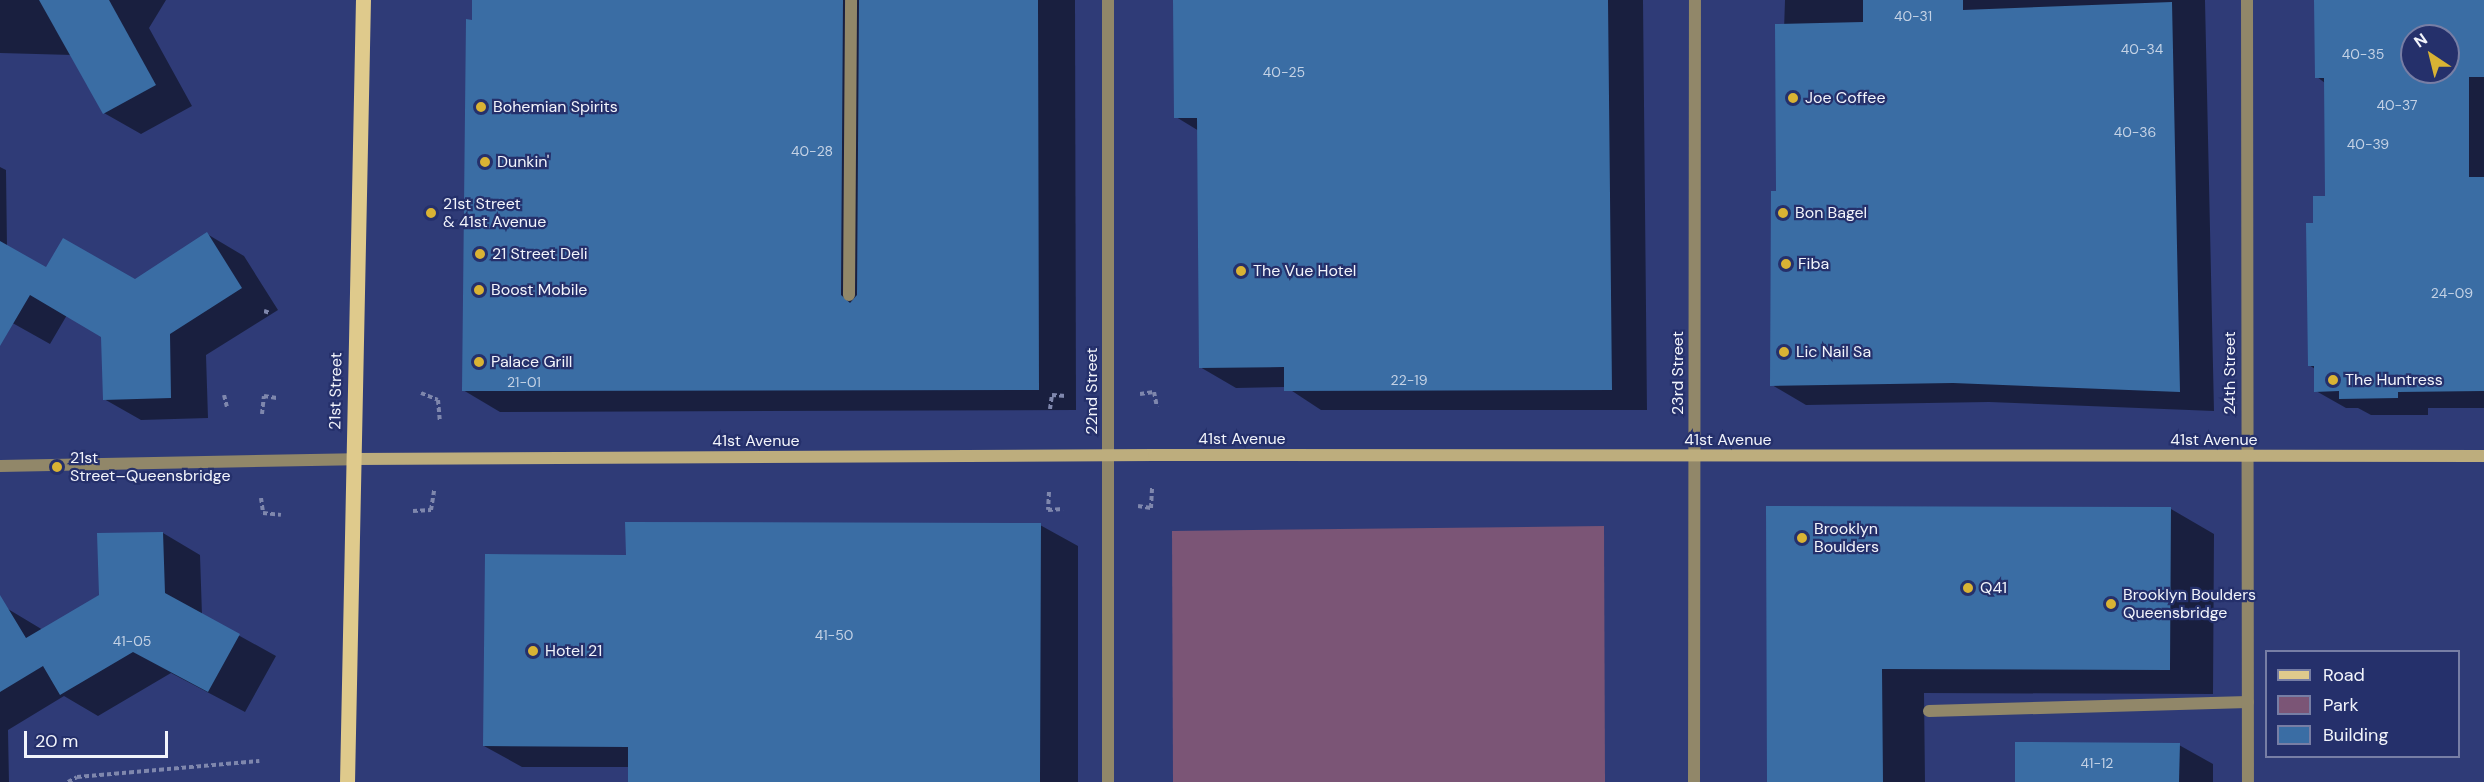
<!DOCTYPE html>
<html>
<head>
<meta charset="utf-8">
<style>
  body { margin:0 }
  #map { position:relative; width:2484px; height:782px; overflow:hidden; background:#2f3b77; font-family:"DM Sans",sans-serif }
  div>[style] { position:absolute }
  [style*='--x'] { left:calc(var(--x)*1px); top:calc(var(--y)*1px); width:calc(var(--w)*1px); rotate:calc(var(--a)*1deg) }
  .green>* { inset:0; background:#7b5576 }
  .shadow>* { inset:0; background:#0007 }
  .building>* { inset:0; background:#3a6da4 }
  .path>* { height:4px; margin-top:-2px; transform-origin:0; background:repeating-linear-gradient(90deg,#7f87ad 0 4.5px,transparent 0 7.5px) }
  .service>* { height:12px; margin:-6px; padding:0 6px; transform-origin:6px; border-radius:6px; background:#918769 }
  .minor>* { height:12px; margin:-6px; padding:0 6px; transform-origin:6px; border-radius:6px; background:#918769 }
  .secondary>* { height:12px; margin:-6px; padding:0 6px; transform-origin:6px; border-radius:6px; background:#bdad7d }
  .primary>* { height:15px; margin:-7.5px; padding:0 7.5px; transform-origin:7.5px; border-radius:7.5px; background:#dfca8c }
  .dots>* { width:16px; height:16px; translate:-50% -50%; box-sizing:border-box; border:3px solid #25306b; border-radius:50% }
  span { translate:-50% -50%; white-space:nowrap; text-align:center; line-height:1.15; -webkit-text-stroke:4.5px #25306b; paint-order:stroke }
  .number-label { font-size:14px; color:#c4d2e5 }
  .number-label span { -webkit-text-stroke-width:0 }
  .poi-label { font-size:16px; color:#f2f4fb }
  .left { translate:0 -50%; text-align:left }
  .street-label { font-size:16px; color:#f2f4fb }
  .legend { position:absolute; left:2265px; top:650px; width:195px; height:108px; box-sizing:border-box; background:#25306b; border:2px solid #777ea5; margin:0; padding:8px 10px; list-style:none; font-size:18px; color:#f2f4fb }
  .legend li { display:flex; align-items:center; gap:12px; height:30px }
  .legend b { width:30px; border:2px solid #777ea5 }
  .north { position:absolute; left:2400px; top:24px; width:60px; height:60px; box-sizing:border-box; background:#25306b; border:2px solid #777ea5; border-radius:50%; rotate:325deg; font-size:16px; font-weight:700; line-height:24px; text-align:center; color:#f2f4fb }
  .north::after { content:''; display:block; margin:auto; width:21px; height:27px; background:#d9b334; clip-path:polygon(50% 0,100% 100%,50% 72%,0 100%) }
  .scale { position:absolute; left:24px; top:731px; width:144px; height:27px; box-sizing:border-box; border:3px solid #f2f4fb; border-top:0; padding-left:8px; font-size:18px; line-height:21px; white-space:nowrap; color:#f2f4fb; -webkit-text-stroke:4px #25306b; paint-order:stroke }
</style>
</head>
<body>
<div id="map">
  <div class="green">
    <div style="clip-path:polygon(1604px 526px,1605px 782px,1173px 782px,1172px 531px)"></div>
  </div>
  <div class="shadow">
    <div style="clip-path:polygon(0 0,166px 0,149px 28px,192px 106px,141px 134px,104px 113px,72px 55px,0 53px)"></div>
    <div style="clip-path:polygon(473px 0,1075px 0,1076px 410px,500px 412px,463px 390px)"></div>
    <div style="clip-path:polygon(1175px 0,1643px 0,1647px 410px,1321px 410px,1286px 387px,1236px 388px,1200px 367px,1199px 131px,1176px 117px)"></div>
    <div style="clip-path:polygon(1785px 0,2205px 0,2214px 411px,1989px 402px,1806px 405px,1772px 385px)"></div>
    <div style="clip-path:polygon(evenodd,2316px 0,2484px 0,2484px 408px,2428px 408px,2428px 415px,2371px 415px,2358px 408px,2346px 408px,2316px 391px,2315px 369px,2309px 365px,2314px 225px,2327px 197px,2325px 83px,2317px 77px,2316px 0,2412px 36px,2448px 36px,2448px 72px,2412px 72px,2412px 36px)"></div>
    <div style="clip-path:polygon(0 167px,6px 170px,7px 247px,46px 269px,135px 281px,207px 234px,244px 256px,278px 310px,206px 355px,208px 418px,141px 420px,104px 399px,102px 336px,67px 315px,50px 344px,0 316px)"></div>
    <div style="clip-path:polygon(1767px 507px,2171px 509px,2214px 534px,2213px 694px,1924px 693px,1925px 782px,1769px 782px)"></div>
    <div style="clip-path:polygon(1040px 525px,1078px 546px,1078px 782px,630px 782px,630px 767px,522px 767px,484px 746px,627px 557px)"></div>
    <div style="clip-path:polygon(163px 533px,200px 555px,202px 615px,276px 656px,245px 712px,171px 673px,98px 716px,64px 696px,8px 730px,9px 782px,0 782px,0 614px,8px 609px,43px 630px,100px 595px,99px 535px)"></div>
    <div style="clip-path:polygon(2179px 745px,2213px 764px,2213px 782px,2016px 782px)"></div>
  </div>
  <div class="building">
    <div style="clip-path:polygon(39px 0,109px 0,156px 85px,103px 114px)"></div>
    <div style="clip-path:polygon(472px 0,843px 0,841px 295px,850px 303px,857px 295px,859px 0,1038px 0,1039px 390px,462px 391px,466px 19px,472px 20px)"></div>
    <div style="clip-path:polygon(1173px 0,1608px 0,1612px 390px,1284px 391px,1284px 367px,1199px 368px,1197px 118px,1174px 118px)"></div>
    <div style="clip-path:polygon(1863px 0,1963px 0,1963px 10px,2172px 2px,2180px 392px,1953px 383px,1770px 386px,1771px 191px,1776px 191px,1775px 24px,1863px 22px)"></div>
    <div style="clip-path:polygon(evenodd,2314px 0,2484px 0,2484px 77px,2469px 77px,2469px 177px,2484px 177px,2484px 391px,2398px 392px,2398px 398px,2339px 399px,2339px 391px,2314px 392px,2314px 366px,2308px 366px,2306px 223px,2313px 223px,2313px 196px,2325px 196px,2324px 78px,2315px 78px,2314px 0,2412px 36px,2448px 36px,2448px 72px,2412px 72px,2412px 36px)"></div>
    <div style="clip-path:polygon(207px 232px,242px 288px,170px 334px,171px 398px,103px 400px,101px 337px,30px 295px,0 346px,0 241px,46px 267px,63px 238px,135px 279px)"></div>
    <div style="clip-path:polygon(1766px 506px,2171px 507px,2170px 670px,1882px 669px,1883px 782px,1767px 782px)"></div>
    <div style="clip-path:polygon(625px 522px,1041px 523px,1040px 782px,628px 782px,628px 747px,483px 746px,485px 554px,626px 555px)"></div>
    <div style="clip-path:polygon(163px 532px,165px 593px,240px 634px,208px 692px,133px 652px,60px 695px,43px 666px,0 692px,0 595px,26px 638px,99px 595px,97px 533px)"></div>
    <div style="clip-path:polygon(2015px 742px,2180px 743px,2179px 782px,2015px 782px)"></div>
  </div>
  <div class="path">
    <div style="--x:264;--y:311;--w:6;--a:18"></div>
    <div style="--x:421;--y:393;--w:18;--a:22"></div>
    <div style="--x:438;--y:400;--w:21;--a:85"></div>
    <div style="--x:1140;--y:394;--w:14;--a:-8"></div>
    <div style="--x:1154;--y:392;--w:15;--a:79"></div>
    <div style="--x:224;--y:395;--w:12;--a:76"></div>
    <div style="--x:1050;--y:409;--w:14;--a:-82"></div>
    <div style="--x:1052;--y:395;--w:14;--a:4"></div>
    <div style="--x:262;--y:414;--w:18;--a:-84"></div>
    <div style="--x:264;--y:396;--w:13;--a:9"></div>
    <div style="--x:1049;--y:492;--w:18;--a:93"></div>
    <div style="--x:1048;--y:510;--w:15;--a:-4"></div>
    <div style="--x:261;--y:498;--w:15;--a:82"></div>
    <div style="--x:263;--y:513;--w:18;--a:6"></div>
    <div style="--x:1138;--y:506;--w:13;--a:9"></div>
    <div style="--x:1151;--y:508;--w:21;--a:-87"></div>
    <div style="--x:413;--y:511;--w:18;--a:-3"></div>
    <div style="--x:431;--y:510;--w:20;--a:-81"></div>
    <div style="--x:68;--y:782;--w:10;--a:-29"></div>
    <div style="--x:77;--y:777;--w:183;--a:-5"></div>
  </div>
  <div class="service">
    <div style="--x:849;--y:295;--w:295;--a:-89.6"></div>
    <div style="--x:1929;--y:711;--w:319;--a:-1.6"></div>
  </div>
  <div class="minor">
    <div style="--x:2247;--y:0;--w:782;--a:89.93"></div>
    <div style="--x:0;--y:466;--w:353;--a:-1.1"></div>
    <div style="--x:1108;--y:782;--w:782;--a:-90"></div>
    <div style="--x:1694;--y:782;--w:782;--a:-89.93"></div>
  </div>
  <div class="secondary">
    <div style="--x:353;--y:459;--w:801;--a:-0.29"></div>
    <div style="--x:1154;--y:455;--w:1330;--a:0.04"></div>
  </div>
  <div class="primary">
    <div style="--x:347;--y:782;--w:782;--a:-88.83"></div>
  </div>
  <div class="dots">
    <div style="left:1793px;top:98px;background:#d9b334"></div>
    <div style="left:481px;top:107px;background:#d9b334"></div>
    <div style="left:485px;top:162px;background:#d9b334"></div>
    <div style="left:431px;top:213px;background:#d9b334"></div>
    <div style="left:1783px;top:213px;background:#d9b334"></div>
    <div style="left:480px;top:254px;background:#d9b334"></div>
    <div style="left:1786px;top:264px;background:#d9b334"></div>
    <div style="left:1241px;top:271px;background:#d9b334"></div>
    <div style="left:479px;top:290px;background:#d9b334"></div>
    <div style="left:1784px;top:352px;background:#d9b334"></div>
    <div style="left:479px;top:362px;background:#d9b334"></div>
    <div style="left:2333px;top:380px;background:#d9b334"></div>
    <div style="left:57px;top:467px;background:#d9b334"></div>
    <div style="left:1802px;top:538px;background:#d9b334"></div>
    <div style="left:1968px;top:588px;background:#d9b334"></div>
    <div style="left:2111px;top:604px;background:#d9b334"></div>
    <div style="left:533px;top:651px;background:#d9b334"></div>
  </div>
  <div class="number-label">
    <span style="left:1913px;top:16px">40-31</span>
    <span style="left:2142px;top:49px">40-34</span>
    <span style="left:2363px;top:54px">40-35</span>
    <span style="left:1284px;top:72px">40-25</span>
    <span style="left:2397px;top:105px">40-37</span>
    <span style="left:2135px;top:132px">40-36</span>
    <span style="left:2368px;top:144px">40-39</span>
    <span style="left:812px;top:151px">40-28</span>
    <span style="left:2452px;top:293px">24-09</span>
    <span style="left:1409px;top:380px">22-19</span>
    <span style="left:524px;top:382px">21-01</span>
    <span style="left:834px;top:635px">41-50</span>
    <span style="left:132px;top:641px">41-05</span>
    <span style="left:2097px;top:763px">41-12</span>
  </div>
  <div class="poi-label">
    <span class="left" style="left:1805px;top:98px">Joe Coffee</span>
    <span class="left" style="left:493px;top:107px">Bohemian Spirits</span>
    <span class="left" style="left:497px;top:162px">Dunkin'</span>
    <span class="left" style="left:443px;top:213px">21st Street<br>&amp; 41st Avenue</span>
    <span class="left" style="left:1795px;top:213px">Bon Bagel</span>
    <span class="left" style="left:492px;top:254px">21 Street Deli</span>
    <span class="left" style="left:1798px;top:264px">Fiba</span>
    <span class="left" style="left:1253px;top:271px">The Vue Hotel</span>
    <span class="left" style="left:491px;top:290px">Boost Mobile</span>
    <span class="left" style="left:1796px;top:352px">Lic Nail Sa</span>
    <span class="left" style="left:491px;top:362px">Palace Grill</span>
    <span class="left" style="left:2345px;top:380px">The Huntress</span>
    <span class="left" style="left:70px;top:467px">21st<br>Street–Queensbridge</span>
    <span class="left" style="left:1814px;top:538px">Brooklyn<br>Boulders</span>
    <span class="left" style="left:1980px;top:588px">Q41</span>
    <span class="left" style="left:2123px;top:604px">Brooklyn Boulders<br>Queensbridge</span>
    <span class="left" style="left:545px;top:651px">Hotel 21</span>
  </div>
  <div class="street-label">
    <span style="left:1678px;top:373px;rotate:-90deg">23rd Street</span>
    <span style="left:2230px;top:373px;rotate:-90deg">24th Street</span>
    <span style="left:336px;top:391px;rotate:-89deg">21st Street</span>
    <span style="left:1092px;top:391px;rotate:-90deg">22nd Street</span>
    <span style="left:1242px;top:439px">41st Avenue</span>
    <span style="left:1728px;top:440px">41st Avenue</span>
    <span style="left:2214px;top:440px">41st Avenue</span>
    <span style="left:756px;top:441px">41st Avenue</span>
  </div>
  <ul class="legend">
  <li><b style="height:8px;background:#dfca8c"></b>Road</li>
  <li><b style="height:16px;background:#7b5576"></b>Park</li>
  <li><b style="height:16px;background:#3a6da4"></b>Building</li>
  </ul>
  <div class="north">N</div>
  <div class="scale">20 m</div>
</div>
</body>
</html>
